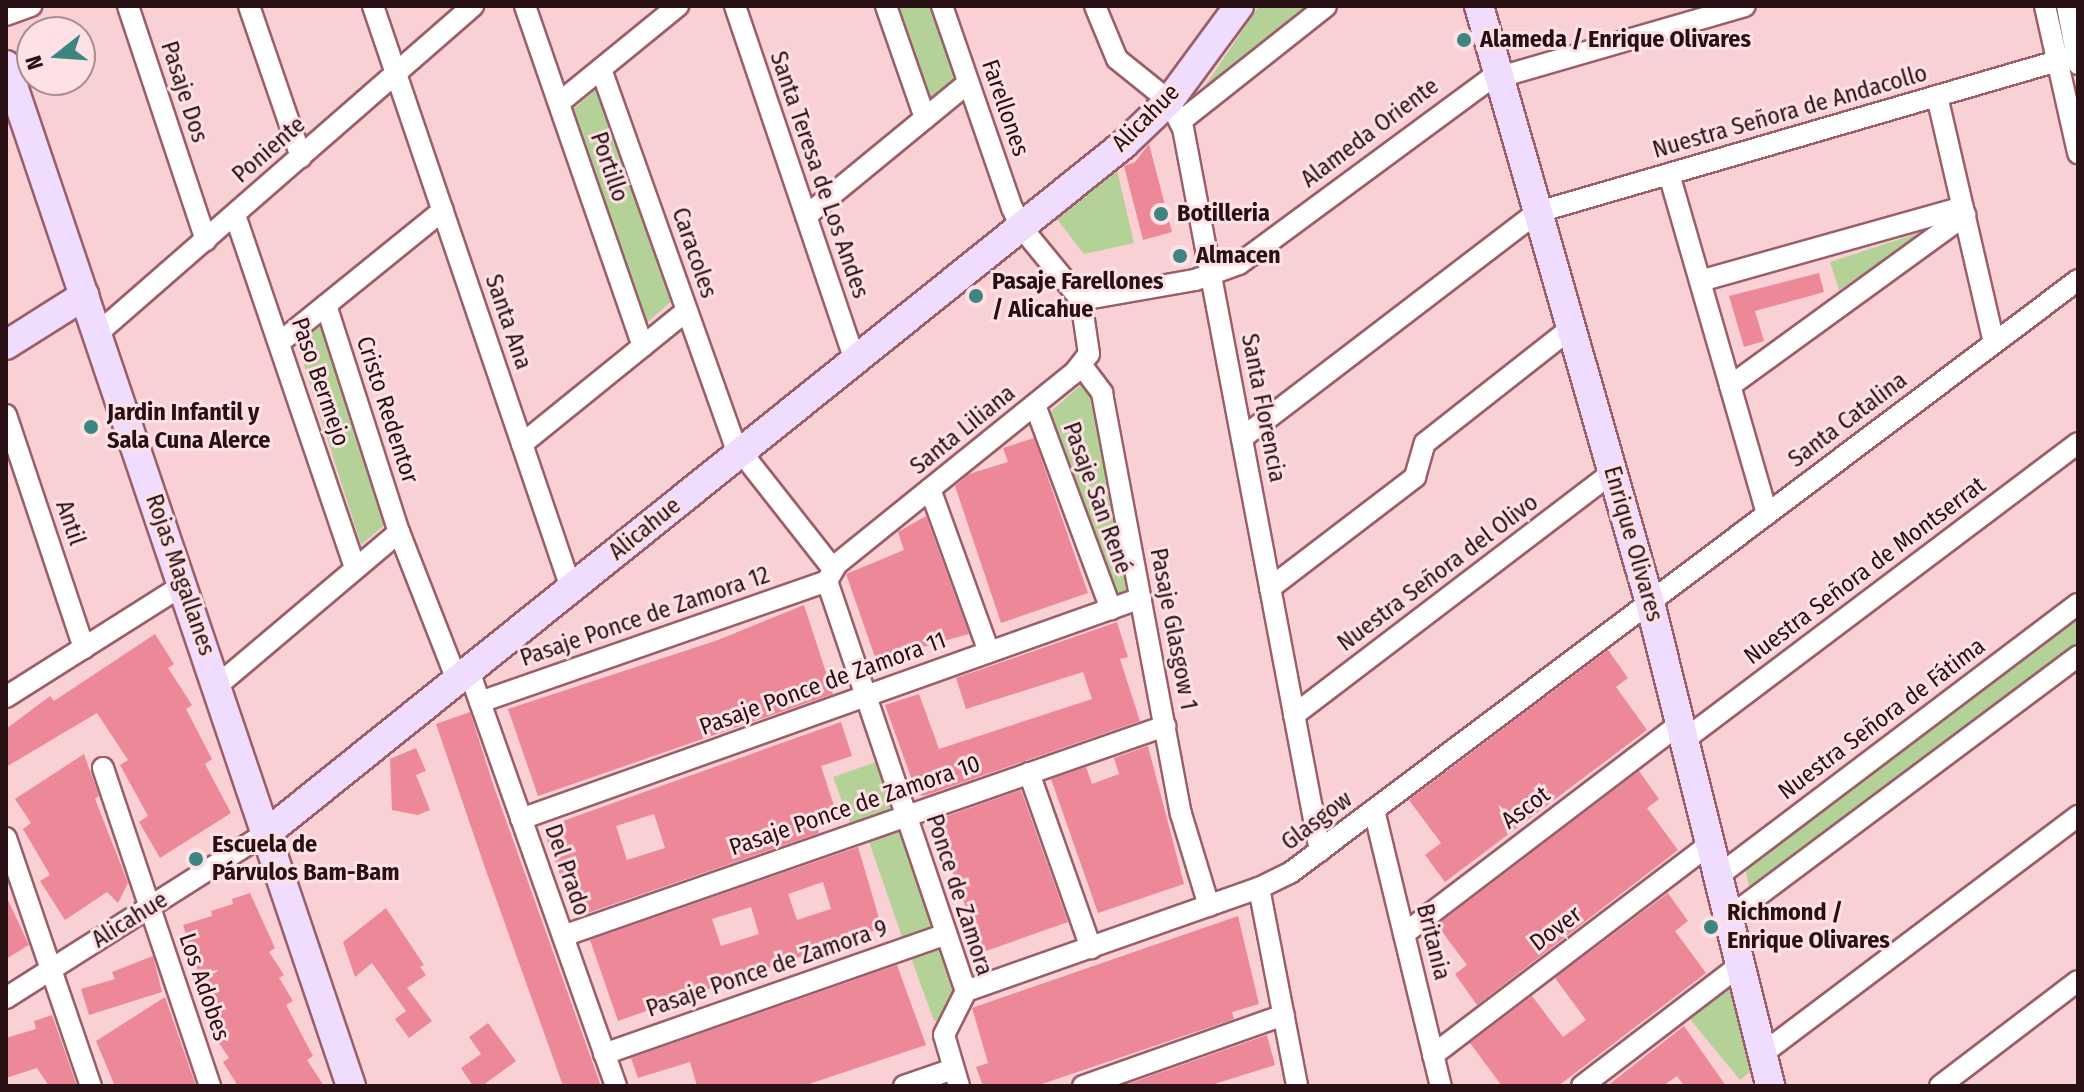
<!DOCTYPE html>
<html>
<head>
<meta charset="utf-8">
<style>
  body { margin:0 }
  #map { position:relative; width:2084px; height:1092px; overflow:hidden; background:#f9d0d4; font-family:"Fira Sans Condensed",sans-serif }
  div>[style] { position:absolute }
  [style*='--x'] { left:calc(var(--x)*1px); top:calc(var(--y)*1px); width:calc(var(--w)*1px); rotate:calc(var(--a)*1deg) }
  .green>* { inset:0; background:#b4d298 }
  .building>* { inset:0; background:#ed8898 }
  .roads { filter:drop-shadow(2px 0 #9a5f68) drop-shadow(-2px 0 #9a5f68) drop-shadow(0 2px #9a5f68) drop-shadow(0 -2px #9a5f68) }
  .street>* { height:20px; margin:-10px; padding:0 10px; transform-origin:10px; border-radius:10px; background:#fff }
  .secondary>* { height:28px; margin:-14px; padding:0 14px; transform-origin:14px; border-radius:14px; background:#f0dcfd }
  .dots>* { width:22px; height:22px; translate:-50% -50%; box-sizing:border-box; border:4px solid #fde1e4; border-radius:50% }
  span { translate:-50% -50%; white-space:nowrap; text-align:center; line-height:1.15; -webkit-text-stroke:6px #fde1e4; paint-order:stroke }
  .poi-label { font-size:24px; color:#281014; font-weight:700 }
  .left { translate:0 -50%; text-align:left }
  .street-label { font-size:24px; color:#281014 }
  .frame { position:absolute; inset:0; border:8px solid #281014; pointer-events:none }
  .north { position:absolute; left:16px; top:16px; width:80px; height:80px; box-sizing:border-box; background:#fde1e4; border:2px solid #a88d91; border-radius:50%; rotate:253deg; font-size:22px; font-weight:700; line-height:32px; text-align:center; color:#281014 }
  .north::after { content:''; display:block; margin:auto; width:28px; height:36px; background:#3d8581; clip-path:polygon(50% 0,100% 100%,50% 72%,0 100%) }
</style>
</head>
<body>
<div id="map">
  <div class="green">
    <div style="clip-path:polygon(895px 6px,931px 6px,957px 83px,928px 105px)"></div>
    <div style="clip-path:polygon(1259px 6px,1307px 6px,1205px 86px)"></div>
    <div style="clip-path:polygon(600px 86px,673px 300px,644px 325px,572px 110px)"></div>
    <div style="clip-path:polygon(1116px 166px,1134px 243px,1084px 254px,1053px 214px)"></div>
    <div style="clip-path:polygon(1928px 230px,1839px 290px,1830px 262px)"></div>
    <div style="clip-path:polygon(320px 324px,390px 520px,361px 545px,296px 340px)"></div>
    <div style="clip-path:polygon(1083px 383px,1091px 387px,1128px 592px,1112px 597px,1048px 414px)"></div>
    <div style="clip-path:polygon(2078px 613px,2078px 648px,1751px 896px,1745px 867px)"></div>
    <div style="clip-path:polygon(876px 762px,892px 808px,850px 823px,833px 777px)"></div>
    <div style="clip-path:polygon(900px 827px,934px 927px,902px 937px,867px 836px)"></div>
    <div style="clip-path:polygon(943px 943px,957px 986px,943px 1018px,934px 1021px,909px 952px)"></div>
    <div style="clip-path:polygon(1728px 980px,1751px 1071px,1740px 1080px,1685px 1013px)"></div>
  </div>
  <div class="building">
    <div style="clip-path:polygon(1149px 144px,1172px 232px,1143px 240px,1124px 166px,1135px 162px)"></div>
    <div style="clip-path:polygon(1819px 273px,1824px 292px,1755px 311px,1764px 341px,1744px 347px,1729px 296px)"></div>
    <div style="clip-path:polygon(1034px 438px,1088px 593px,1001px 623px,955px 486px,969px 474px,1008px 462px,1003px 448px)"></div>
    <div style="clip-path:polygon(926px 516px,969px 634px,876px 660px,846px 574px,904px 550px,898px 532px)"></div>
    <div style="clip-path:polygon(804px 605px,833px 694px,538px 796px,508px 709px,718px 640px)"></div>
    <div style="clip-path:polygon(1117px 622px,1128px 657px,1120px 659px,1140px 721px,924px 796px,917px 794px,885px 705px,919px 694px,939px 749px,1092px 699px,1083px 672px,966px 709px,956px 678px)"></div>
    <div style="clip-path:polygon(155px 634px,174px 664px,168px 668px,192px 705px,186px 709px,212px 759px,205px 764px,231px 813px,160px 858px,139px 822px,148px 816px,120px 765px,128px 760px,97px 713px,6px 767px,6px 729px,50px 696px,54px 701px)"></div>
    <div style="clip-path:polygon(1608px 650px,1628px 678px,1616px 687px,1647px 730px,1445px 882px,1425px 855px,1441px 843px,1409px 800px)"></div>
    <div style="clip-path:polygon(470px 712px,494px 787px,601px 1086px,563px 1086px,484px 865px,436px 724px)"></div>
    <div style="clip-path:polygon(evenodd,841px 722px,852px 756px,821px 766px,837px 815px,816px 822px,819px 833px,582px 915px,574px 914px,543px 828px,841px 722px,654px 814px,665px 848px,627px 860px,616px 826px,654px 814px)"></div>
    <div style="clip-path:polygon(1148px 746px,1184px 884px,1098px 913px,1051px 779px,1086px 767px,1092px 784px,1119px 774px,1114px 758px)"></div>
    <div style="clip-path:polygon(416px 748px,426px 771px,416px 775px,430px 810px,418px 815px,392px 810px,390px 759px)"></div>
    <div style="clip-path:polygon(84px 754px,99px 796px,95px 799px,128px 883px,118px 903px,107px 892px,65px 920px,40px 881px,50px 875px,23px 829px,31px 823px,15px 799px)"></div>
    <div style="clip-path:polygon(1639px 771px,1659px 799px,1647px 808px,1678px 850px,1477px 1005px,1455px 974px,1467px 965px,1437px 925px)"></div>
    <div style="clip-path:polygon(1021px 790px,1068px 922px,983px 952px,933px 821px)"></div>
    <div style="clip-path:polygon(evenodd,858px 847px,882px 928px,618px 1021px,590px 940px,858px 847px,823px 882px,831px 909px,797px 920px,788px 894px,823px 882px,858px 847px,751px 907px,759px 934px,721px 946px,712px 919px,751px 907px)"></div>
    <div style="clip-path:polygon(250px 893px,275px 948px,269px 952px,284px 975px,279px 978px,293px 1001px,286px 1005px,313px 1056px,307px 1060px,324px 1086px,238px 1086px,223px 1062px,229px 1058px,213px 1034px,218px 1031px,204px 1009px,210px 1005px,193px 979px,199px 975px,183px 925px,212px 916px,211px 911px,233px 904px,232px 899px)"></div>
    <div style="clip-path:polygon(1668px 893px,1688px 921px,1675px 931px,1706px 973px,1558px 1086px,1502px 1086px,1470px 1043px,1532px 996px,1563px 1037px,1586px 1020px,1555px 978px)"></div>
    <div style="clip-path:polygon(6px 896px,29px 945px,6px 959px)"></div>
    <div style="clip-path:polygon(386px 908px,424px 965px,420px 967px,426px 975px,407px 988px,432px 1021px,409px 1038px,395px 1019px,406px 1011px,372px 963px,355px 977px,343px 942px)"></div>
    <div style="clip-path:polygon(1238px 916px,1259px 1004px,1232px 1012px,1234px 1019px,1036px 1086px,983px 1086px,976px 1067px,988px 1063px,972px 1008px)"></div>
    <div style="clip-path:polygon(153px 956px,162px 992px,89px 1015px,81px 989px,115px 979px,112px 972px)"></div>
    <div style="clip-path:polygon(897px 965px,926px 1045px,803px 1086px,697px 1086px,690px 1062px,638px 1078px,631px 1058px)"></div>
    <div style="clip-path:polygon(165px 997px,196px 1086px,115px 1086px,96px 1041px)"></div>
    <div style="clip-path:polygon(52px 1015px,77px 1086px,49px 1086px,37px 1068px,6px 1078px,6px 1038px,36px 1029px,34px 1021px)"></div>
    <div style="clip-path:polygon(488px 1023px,516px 1061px,482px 1086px,473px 1086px,461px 1068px,481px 1054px,469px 1037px)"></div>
    <div style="clip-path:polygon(1684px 1026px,1726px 1086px,1684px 1086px,1677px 1076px,1663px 1086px,1607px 1086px)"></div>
    <div style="clip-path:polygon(1267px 1035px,1275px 1065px,1208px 1086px,1122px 1086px)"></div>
  </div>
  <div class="roads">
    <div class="street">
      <div style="--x:128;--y:6;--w:247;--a:71.6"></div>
      <div style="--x:249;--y:6;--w:160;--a:71"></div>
      <div style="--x:373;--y:6;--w:615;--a:71.21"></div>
      <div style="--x:525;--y:6;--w:360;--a:70.9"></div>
      <div style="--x:735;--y:6;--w:374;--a:71.3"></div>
      <div style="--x:886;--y:6;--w:119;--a:70.8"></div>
      <div style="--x:1095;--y:6;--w:57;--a:67.5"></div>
      <div style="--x:1117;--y:59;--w:67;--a:38.9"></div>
      <div style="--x:1169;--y:101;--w:30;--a:63"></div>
      <div style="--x:1183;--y:128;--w:736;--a:79.27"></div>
      <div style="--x:2045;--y:6;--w:151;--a:77.3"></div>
      <div style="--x:2067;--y:6;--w:59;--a:79.3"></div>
      <div style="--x:6;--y:15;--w:27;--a:-20"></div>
      <div style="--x:601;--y:69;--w:397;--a:70.4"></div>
      <div style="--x:734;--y:443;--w:160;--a:51.8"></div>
      <div style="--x:1937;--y:96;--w:253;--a:77"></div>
      <div style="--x:559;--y:103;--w:154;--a:-39.2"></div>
      <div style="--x:1181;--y:121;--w:185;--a:-38.4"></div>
      <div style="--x:1669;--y:174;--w:354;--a:73.9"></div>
      <div style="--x:235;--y:215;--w:372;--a:71.2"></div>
      <div style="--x:806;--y:216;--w:210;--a:-39.4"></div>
      <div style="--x:1700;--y:281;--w:273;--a:-15.7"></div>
      <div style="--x:1081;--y:300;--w:116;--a:-10"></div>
      <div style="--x:1195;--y:280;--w:47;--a:-20"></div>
      <div style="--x:1239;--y:264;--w:310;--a:-36.4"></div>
      <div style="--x:1489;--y:80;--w:266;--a:-16.1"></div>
      <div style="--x:326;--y:305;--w:238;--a:72.2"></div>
      <div style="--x:399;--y:532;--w:159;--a:68.6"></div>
      <div style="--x:98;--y:333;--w:498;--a:-41.1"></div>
      <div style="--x:279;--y:343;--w:211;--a:-39"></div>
      <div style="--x:1082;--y:366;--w:34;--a:53"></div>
      <div style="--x:1102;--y:393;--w:428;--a:79.4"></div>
      <div style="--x:1181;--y:814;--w:96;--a:73.1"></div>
      <div style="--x:1730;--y:386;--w:291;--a:-36"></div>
      <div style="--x:1035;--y:405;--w:218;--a:69.6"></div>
      <div style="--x:6;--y:415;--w:246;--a:71.5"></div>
      <div style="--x:1242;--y:438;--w:372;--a:-37.4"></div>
      <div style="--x:1538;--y:212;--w:562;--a:-16.21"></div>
      <div style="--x:522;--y:444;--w:211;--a:-39"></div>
      <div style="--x:930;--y:489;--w:173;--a:70.1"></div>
      <div style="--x:827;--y:581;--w:20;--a:-60"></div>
      <div style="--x:837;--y:564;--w:304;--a:-38.9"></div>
      <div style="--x:1074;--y:373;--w:24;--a:-52"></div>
      <div style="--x:1089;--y:354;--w:55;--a:-98.4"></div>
      <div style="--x:1081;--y:300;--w:94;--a:-129.4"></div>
      <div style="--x:1021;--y:227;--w:21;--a:-115"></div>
      <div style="--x:1012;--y:208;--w:214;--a:-109.1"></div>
      <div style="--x:827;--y:581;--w:433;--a:71.3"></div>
      <div style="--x:966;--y:991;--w:49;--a:116.6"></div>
      <div style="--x:944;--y:1035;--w:53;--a:73.6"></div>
      <div style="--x:1270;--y:588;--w:183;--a:-37.4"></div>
      <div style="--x:1415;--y:477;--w:35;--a:-74"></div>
      <div style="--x:1425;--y:443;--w:186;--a:-38.2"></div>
      <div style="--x:469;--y:671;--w:440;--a:70.5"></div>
      <div style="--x:218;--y:685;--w:237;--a:-40.2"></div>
      <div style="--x:6;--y:697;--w:209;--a:-32.3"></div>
      <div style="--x:480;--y:702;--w:367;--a:-19.2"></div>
      <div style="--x:1294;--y:715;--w:401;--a:-37.3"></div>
      <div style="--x:1684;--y:740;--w:493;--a:-37"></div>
      <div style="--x:103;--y:768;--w:336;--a:71.4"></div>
      <div style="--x:1029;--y:773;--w:186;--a:70.5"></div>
      <div style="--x:1374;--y:810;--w:284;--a:76.4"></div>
      <div style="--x:521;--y:819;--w:658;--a:-19.62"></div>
      <div style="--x:6;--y:838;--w:262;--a:71.1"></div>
      <div style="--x:1718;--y:876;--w:451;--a:-37.1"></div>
      <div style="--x:1259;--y:888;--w:202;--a:79.1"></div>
      <div style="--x:1728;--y:918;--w:437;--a:-36.8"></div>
      <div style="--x:1404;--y:934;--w:347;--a:-37.3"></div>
      <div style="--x:563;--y:936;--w:638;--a:-19.23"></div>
      <div style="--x:966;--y:991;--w:311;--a:-19.4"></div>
      <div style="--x:1259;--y:888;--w:34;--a:-26"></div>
      <div style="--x:1290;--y:873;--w:986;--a:-36.96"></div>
      <div style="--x:6;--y:998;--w:310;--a:-32.4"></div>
      <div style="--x:604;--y:1054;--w:363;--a:-19.3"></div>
      <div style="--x:1762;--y:1054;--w:396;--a:-37"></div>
      <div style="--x:1433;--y:1055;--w:348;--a:-37.3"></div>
      <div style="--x:904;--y:1086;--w:52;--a:-19.1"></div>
      <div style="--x:1083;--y:1086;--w:213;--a:-19.5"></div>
      <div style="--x:1582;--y:1086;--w:199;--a:-37.4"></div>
      <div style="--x:1940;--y:1086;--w:173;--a:-37.3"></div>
    </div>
    <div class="secondary">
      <div style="--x:1479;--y:6;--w:621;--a:74.02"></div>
      <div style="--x:1650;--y:603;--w:498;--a:76"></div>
      <div style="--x:6;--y:65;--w:1078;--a:71.33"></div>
      <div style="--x:6;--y:345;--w:93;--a:-32.3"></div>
      <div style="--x:268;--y:832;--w:1098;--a:-38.79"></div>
      <div style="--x:1124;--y:144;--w:62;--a:-43.7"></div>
      <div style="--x:1169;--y:101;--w:118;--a:-53.6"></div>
    </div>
  </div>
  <div class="dots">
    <div style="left:1464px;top:40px;background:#3d8581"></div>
    <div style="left:1161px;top:214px;background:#3d8581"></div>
    <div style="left:1180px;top:256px;background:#3d8581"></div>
    <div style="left:976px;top:296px;background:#3d8581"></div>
    <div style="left:91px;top:427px;background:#3d8581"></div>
    <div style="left:196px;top:859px;background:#3d8581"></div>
    <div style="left:1711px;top:927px;background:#3d8581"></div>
  </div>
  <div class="poi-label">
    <span class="left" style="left:1480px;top:40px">Alameda / Enrique Olivares</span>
    <span class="left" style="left:1177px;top:214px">Botilleria</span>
    <span class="left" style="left:1196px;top:256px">Almacen</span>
    <span class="left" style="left:992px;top:296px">Pasaje Farellones<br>/ Alicahue</span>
    <span class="left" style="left:107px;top:427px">Jardin Infantil y<br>Sala Cuna Alerce</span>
    <span class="left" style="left:212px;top:859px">Escuela de<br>Párvulos Bam-Bam</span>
    <span class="left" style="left:1727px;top:927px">Richmond /<br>Enrique Olivares</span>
  </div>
  <div class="street-label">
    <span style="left:184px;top:92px;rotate:72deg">Pasaje Dos</span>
    <span style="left:1005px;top:108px;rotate:71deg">Farellones</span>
    <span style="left:1790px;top:112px;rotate:-16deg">Nuestra Señora de Andacollo</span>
    <span style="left:1146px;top:118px;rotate:-45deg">Alicahue</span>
    <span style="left:1370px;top:133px;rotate:-37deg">Alameda Oriente</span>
    <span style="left:269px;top:150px;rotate:-41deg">Poniente</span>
    <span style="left:609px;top:167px;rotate:71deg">Portillo</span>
    <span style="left:819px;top:175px;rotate:71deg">Santa Teresa de Los Andes</span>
    <span style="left:694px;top:253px;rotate:71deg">Caracoles</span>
    <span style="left:508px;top:322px;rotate:71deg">Santa Ana</span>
    <span style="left:320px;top:382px;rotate:71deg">Paso Bermejo</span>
    <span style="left:1263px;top:408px;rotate:79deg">Santa Florencia</span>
    <span style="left:387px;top:410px;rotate:72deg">Cristo Redentor</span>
    <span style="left:1848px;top:420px;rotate:-37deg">Santa Catalina</span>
    <span style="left:963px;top:430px;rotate:-39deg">Santa Liliana</span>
    <span style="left:1097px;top:498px;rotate:70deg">Pasaje San René</span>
    <span style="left:70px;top:523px;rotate:71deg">Antil</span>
    <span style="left:645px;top:529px;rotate:-39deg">Alicahue</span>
    <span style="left:1633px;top:544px;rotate:74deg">Enrique Olivares</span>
    <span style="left:1865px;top:571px;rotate:-37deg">Nuestra Señora de Montserrat</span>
    <span style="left:1438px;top:573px;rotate:-37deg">Nuestra Señora del Olivo</span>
    <span style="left:180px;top:575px;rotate:71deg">Rojas Magallanes</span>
    <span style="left:645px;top:617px;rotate:-19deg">Pasaje Ponce de Zamora 12</span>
    <span style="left:1173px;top:629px;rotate:79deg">Pasaje Glasgow 1</span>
    <span style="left:823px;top:684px;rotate:-20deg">Pasaje Ponce de Zamora 11</span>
    <span style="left:1882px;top:719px;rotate:-37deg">Nuestra Señora de Fátima</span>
    <span style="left:855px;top:806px;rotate:-19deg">Pasaje Ponce de Zamora 10</span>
    <span style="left:1526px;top:808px;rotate:-37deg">Ascot</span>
    <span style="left:1317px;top:821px;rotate:-37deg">Glasgow</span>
    <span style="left:567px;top:870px;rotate:71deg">Del Prado</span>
    <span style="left:959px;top:895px;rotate:72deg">Ponce de Zamora</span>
    <span style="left:130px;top:920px;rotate:-32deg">Alicahue</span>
    <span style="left:1556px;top:929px;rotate:-37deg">Dover</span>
    <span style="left:1433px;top:942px;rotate:76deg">Britania</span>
    <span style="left:767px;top:969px;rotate:-19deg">Pasaje Ponce de Zamora 9</span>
    <span style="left:204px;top:987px;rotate:71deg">Los Adobes</span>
  </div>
  <div class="frame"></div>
  <div class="north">N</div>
</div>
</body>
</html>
